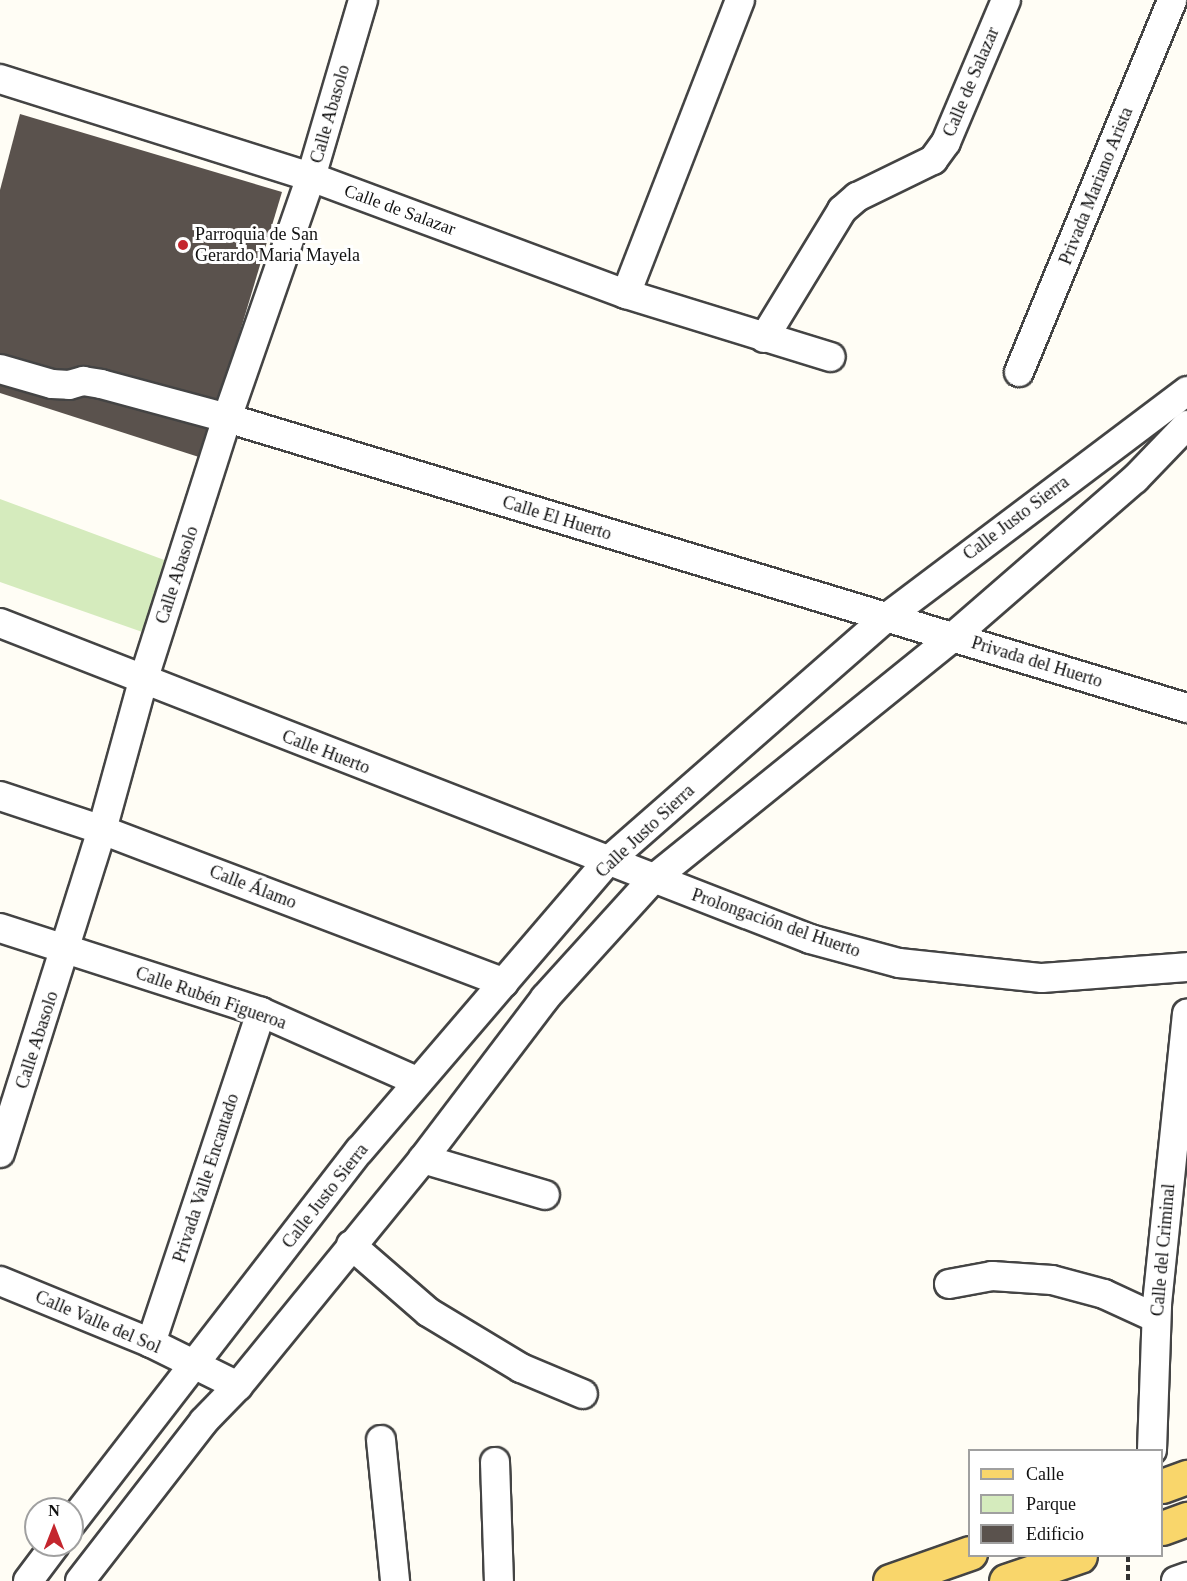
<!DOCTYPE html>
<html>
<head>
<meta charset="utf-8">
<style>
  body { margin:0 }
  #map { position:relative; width:1187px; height:1581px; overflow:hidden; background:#fffdf5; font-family:"Times New Roman",serif }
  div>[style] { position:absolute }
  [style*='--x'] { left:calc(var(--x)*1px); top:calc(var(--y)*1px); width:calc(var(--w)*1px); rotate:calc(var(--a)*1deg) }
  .green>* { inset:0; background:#d5ebbd }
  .building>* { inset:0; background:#5a524d }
  .path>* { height:4px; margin-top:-2px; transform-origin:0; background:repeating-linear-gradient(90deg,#333 0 6px,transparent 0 9px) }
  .roads { filter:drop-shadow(2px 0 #444) drop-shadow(-2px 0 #444) drop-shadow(0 2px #444) drop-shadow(0 -2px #444) }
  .minor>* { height:28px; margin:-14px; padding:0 14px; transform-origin:14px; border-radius:14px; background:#fff }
  .major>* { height:33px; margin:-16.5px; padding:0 16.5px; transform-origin:16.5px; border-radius:16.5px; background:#f9d66b }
  .dots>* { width:16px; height:16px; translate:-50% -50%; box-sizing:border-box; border:3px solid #fff; border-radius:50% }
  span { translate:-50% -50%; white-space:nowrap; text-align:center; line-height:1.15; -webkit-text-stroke:6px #fff; paint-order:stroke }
  .street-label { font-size:18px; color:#111 }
  .poi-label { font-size:18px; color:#111 }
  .left { translate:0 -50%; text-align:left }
  .legend { position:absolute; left:968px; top:1449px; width:195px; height:108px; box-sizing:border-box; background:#fff; border:2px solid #a0a0a0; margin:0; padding:8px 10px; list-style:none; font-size:18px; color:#111 }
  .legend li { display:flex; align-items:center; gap:12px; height:30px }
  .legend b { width:30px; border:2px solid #a0a0a0 }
  .north { position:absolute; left:24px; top:1497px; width:60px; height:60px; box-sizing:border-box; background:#fff; border:2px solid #a0a0a0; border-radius:50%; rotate:0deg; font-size:16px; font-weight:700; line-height:24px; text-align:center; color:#111 }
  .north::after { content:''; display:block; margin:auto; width:21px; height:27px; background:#c4262e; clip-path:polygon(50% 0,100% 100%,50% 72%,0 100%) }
</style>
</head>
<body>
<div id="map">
  <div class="green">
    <div style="clip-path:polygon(0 499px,167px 561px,148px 634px,0 582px)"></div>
  </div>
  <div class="building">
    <div style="clip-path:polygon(20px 114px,282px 192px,202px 458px,0 393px,0 190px)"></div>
  </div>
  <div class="path">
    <div style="--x:1128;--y:1556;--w:25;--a:90"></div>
  </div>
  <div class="roads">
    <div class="minor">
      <div style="--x:0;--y:79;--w:326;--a:17.5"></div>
      <div style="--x:311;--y:177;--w:336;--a:20.4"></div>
      <div style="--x:626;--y:294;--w:214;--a:17.1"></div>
      <div style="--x:626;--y:294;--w:315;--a:-68.8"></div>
      <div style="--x:764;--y:338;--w:150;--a:-58.6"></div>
      <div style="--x:842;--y:210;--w:20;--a:-41"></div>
      <div style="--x:857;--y:197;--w:85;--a:-26"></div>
      <div style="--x:933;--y:160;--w:22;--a:-54"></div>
      <div style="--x:946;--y:142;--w:154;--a:-67.1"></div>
      <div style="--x:0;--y:369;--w:54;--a:16.1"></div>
      <div style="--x:52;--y:384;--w:17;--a:3"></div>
      <div style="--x:69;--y:385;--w:15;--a:-16"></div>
      <div style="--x:83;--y:381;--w:18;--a:9"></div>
      <div style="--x:101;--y:384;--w:131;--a:15.1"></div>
      <div style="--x:227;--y:418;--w:1003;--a:16.81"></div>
      <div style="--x:1019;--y:372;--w:402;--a:-67.6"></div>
      <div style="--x:0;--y:623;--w:869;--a:21.31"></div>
      <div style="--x:810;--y:939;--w:92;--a:15.1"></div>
      <div style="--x:899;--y:963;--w:144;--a:6"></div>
      <div style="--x:1042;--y:978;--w:145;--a:-4.3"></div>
      <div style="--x:0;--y:796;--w:108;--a:18.4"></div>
      <div style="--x:102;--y:830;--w:430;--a:20.8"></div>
      <div style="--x:0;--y:928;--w:274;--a:17.8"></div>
      <div style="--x:261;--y:1012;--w:171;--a:23.9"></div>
      <div style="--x:0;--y:1153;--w:339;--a:-72.5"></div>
      <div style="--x:102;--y:830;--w:155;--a:-74.6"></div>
      <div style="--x:143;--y:681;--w:276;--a:-72.3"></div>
      <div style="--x:227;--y:418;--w:255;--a:-70.8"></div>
      <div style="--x:311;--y:177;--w:184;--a:-73.6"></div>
      <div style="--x:423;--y:1159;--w:127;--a:16.4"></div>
      <div style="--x:351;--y:1245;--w:102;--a:41"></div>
      <div style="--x:428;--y:1312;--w:109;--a:31.1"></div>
      <div style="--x:521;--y:1368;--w:67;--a:22.8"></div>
      <div style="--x:0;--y:1281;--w:163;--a:22.3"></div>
      <div style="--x:151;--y:1343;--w:97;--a:26.3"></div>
      <div style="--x:238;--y:1386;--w:293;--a:-50.8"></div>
      <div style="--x:423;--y:1159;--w:202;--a:-52.8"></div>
      <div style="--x:545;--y:998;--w:159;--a:-47.8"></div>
      <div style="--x:652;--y:880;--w:387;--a:-38.9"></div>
      <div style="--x:953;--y:637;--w:241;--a:-41"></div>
      <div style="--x:1135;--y:479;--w:75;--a:-46.1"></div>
      <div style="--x:949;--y:1284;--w:44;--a:-10.5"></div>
      <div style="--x:992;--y:1276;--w:60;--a:3.8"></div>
      <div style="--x:1052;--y:1280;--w:54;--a:15.1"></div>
      <div style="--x:1104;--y:1294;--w:57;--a:24.8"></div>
      <div style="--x:151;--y:1343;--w:349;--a:-71.6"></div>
      <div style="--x:381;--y:1440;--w:142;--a:84.3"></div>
      <div style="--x:1152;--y:1450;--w:146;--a:-88"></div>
      <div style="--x:1157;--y:1304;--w:292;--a:-84.1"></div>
      <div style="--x:495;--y:1462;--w:119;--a:88.1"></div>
      <div style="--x:72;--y:1522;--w:470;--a:-52.3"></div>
      <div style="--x:360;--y:1150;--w:381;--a:-49.4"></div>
      <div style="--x:608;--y:861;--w:369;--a:-41.2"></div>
      <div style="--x:886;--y:618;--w:377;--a:-37"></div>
      <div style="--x:28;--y:1581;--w:45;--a:-53.1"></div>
      <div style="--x:80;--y:1581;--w:202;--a:-52.2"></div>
      <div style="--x:204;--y:1421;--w:49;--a:-45.8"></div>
      <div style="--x:1176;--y:1581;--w:12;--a:-20"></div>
    </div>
    <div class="major">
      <div style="--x:1162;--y:1486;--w:27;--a:-20"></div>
      <div style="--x:1162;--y:1528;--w:27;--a:-20"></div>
      <div style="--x:890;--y:1581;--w:85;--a:-19.3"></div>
      <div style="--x:1006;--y:1581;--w:78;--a:-18.7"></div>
    </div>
  </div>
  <div class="dots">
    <div style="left:183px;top:245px;background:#c4262e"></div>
  </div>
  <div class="street-label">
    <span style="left:971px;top:82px;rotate:-67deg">Calle de Salazar</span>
    <span style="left:330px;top:114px;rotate:-74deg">Calle Abasolo</span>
    <span style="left:1096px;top:186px;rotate:-68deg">Privada Mariano Arista</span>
    <span style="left:400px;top:210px;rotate:20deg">Calle de Salazar</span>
    <span style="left:557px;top:518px;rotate:17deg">Calle El Huerto</span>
    <span style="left:1016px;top:518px;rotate:-37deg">Calle Justo Sierra</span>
    <span style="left:177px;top:575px;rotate:-72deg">Calle Abasolo</span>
    <span style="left:1037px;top:662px;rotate:17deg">Privada del Huerto</span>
    <span style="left:326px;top:752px;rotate:21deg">Calle Huerto</span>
    <span style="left:645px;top:831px;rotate:-43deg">Calle Justo Sierra</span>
    <span style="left:253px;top:887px;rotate:21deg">Calle Álamo</span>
    <span style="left:776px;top:923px;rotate:19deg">Prolongación del Huerto</span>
    <span style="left:211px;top:998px;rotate:19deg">Calle Rubén Figueroa</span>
    <span style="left:37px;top:1040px;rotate:-72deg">Calle Abasolo</span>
    <span style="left:206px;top:1178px;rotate:-72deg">Privada Valle Encantado</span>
    <span style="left:325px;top:1196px;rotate:-52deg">Calle Justo Sierra</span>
    <span style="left:1163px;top:1250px;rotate:-85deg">Calle del Criminal</span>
    <span style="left:98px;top:1322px;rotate:23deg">Calle Valle del Sol</span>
  </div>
  <div class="poi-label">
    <span class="left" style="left:195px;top:245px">Parroquia de San<br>Gerardo Maria Mayela</span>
  </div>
  <ul class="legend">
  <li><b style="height:8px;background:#f9d66b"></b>Calle</li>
  <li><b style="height:16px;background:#d5ebbd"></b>Parque</li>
  <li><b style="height:16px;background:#5a524d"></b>Edificio</li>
  </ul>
  <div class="north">N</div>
</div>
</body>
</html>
